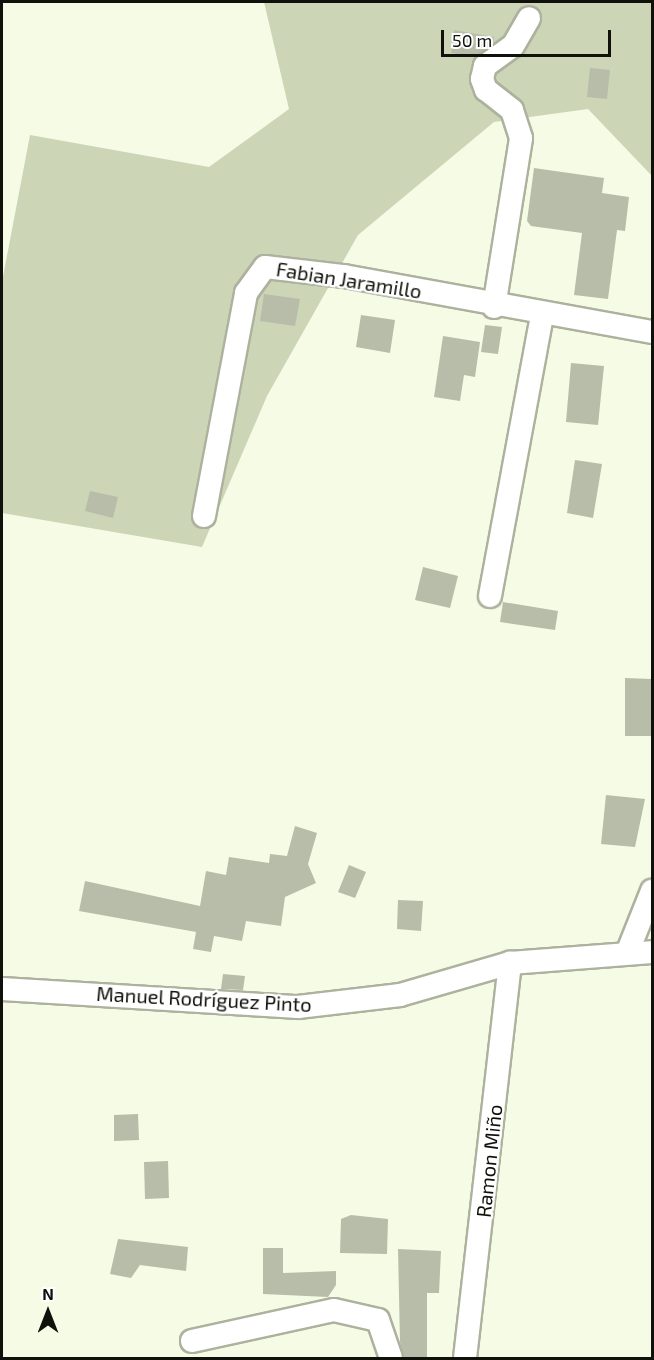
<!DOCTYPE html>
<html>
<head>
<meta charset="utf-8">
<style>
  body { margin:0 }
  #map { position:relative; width:654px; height:1360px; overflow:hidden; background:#f5fbe5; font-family:"Exo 2",sans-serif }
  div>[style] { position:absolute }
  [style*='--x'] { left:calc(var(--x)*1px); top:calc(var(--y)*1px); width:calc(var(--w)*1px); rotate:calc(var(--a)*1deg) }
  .green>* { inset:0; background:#cdd5b7 }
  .building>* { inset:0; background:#b8bda9 }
  .roads { filter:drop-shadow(2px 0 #adb29e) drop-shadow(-2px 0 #adb29e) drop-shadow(0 2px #adb29e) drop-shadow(0 -2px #adb29e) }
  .minor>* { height:22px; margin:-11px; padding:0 11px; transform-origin:11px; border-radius:11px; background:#fff }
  span { translate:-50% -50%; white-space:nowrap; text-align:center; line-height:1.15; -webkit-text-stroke:4.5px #fff; paint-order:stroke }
  .street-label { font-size:20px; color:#0f110a }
  .frame { position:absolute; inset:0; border:3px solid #0f110a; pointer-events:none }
  .north { position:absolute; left:18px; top:1282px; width:60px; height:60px; -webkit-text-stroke:4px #fff; paint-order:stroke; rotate:0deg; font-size:16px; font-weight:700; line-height:24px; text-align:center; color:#0f110a }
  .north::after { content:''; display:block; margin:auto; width:21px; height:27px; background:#0f110a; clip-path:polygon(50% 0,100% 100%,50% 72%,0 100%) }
  .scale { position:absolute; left:441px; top:30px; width:170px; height:27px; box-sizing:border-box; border:3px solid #0f110a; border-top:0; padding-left:8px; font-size:18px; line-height:21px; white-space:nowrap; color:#0f110a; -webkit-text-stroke:4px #fff; paint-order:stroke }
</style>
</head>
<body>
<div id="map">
  <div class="green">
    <div style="clip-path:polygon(264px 2px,652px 2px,652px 176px,588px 109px,494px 122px,358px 235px,267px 396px,202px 547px,2px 513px,2px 282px,30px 135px,209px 167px,289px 109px)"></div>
  </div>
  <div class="building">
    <div style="clip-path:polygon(454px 30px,494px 37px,493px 43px,476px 57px,451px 53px)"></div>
    <div style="clip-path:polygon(590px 68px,610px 70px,607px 99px,587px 97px)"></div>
    <div style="clip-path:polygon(534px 168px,604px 178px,602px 193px,629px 197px,625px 231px,617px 230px,608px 299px,574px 295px,582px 233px,531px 226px,527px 221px)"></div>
    <div style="clip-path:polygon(264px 294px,300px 299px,295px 326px,260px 321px)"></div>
    <div style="clip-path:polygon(361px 315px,395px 320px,390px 353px,356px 347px)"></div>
    <div style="clip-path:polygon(485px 325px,502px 327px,498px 354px,481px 352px)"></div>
    <div style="clip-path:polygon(443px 336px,480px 342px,475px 377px,464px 375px,460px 401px,434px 397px)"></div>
    <div style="clip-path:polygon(571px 363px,604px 366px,598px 425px,566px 422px)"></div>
    <div style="clip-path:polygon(575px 460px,602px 464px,593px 518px,567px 513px)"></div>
    <div style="clip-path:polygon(90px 491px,118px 497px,113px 518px,85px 511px)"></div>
    <div style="clip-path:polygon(423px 567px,458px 576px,450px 608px,415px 600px)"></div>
    <div style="clip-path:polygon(503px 602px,558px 611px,555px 630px,500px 622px)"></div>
    <div style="clip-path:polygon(625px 678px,652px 679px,652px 736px,625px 736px)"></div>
    <div style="clip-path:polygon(606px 795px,645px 799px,635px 847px,601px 844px)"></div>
    <div style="clip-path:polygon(295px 826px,317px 833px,308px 864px,316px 883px,285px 897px,281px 926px,246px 921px,242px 941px,214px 936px,211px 952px,193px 949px,196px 932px,79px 911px,85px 881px,200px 906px,206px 871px,226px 875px,229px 857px,269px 863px,270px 854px,287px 856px)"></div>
    <div style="clip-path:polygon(349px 865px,366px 872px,355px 898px,338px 892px)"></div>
    <div style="clip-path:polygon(398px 900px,423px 901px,421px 931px,397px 929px)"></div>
    <div style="clip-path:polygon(223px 974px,245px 976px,243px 990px,221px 989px)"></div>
    <div style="clip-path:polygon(138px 1114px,139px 1140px,114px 1141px,114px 1115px)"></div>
    <div style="clip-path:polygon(168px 1161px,169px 1198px,145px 1199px,144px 1162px)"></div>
    <div style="clip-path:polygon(351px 1215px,388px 1219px,387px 1254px,340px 1253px,341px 1219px)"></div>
    <div style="clip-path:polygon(118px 1239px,188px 1247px,186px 1271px,140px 1265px,131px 1278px,110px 1274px)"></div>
    <div style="clip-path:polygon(263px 1248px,283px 1248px,283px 1273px,336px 1271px,336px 1285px,328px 1297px,263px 1294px)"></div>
    <div style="clip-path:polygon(398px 1249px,441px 1251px,439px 1293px,427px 1293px,427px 1359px,404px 1359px,400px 1342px)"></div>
  </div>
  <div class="roads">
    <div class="minor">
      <div style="--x:494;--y:307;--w:171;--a:-80.9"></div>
      <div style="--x:521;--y:138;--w:29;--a:-108"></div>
      <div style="--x:512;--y:110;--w:33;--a:-142"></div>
      <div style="--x:486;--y:90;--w:12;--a:-110"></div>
      <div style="--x:482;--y:79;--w:13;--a:-77"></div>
      <div style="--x:485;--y:66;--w:34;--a:-36"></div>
      <div style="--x:513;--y:46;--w:32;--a:-60"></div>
      <div style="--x:204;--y:516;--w:227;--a:-79.3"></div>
      <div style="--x:246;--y:293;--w:32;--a:-54"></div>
      <div style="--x:265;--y:267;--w:80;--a:6.5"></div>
      <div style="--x:344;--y:276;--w:313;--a:10.3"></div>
      <div style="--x:490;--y:596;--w:286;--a:-79.5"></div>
      <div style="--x:628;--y:951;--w:65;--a:-68.2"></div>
      <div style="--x:2;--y:989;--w:297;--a:3.5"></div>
      <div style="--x:298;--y:1007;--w:103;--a:-6.7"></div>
      <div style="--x:400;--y:995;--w:115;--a:-16.2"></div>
      <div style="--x:510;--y:963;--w:142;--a:-4.4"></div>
      <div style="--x:192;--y:1341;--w:145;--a:-12.3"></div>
      <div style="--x:334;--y:1310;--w:45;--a:12.8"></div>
      <div style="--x:378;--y:1320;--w:40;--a:71.1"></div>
      <div style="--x:465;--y:1358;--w:398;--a:-83.5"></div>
    </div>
  </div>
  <div class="street-label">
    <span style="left:349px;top:280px;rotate:9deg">Fabian Jaramillo</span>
    <span style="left:204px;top:999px;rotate:3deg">Manuel Rodríguez Pinto</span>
    <span style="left:489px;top:1161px;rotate:-84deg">Ramon Miño</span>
  </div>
  <div class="frame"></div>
  <div class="north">N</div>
  <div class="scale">50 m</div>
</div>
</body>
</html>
